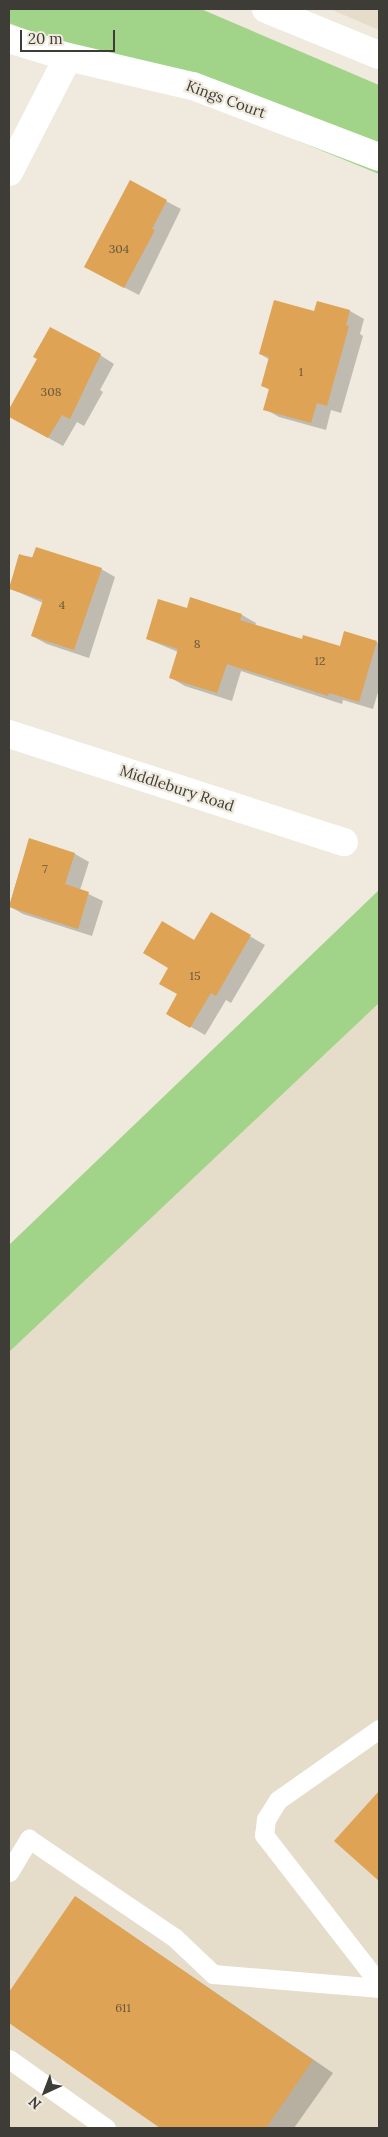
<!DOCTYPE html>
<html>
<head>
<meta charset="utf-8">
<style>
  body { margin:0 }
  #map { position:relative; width:388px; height:2137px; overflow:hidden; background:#efeadd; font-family:Lora,serif }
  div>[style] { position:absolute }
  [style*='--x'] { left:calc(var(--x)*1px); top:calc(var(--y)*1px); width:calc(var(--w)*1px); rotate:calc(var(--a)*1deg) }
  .built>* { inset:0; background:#e5dcc9 }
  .green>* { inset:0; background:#a1d488 }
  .shadow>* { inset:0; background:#0003 }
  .building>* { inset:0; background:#dea354 }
  .lane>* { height:19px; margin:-9.5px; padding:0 9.5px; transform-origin:9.5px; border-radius:9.5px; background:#fff }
  .street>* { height:28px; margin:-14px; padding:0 14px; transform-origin:14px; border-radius:14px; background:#fff }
  .secondary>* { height:28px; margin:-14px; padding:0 14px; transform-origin:14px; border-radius:14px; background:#fff }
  span { translate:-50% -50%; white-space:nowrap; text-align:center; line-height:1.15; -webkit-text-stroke:4.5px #efeadd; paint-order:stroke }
  .number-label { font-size:12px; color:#66563e }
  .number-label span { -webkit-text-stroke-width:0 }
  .street-label { font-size:15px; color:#3e3c37 }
  .frame { position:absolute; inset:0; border:10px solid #3e3c37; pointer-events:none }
  .north { position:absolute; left:20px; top:2067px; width:50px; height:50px; -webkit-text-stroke:4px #efeadd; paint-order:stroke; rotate:223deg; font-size:14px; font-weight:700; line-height:20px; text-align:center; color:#3e3c37 }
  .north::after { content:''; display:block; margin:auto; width:18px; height:22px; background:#3e3c37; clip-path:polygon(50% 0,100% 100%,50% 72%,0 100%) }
  .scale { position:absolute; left:20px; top:30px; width:95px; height:22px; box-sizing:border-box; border:2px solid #3e3c37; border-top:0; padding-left:6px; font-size:15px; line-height:18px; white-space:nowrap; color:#3e3c37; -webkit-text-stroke:4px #efeadd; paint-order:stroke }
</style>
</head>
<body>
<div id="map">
  <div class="built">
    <div style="clip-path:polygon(330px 9px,379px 9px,379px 30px)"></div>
    <div style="clip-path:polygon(379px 941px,379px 2128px,9px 2128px,9px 1292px)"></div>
  </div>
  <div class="green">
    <div style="clip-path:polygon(9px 9px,201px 9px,379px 85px,379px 174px,9px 23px)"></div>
    <div style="clip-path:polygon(379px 890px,379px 1003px,9px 1352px,9px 1245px)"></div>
  </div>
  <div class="shadow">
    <div style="clip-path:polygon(166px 201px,181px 209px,139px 295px,100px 275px)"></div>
    <div style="clip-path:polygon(350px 311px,364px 319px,360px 334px,363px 336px,341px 413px,331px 410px,326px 430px,279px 417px,265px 409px,270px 390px,263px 386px,270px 360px,260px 354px,315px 312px)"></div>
    <div style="clip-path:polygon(100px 355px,114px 364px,100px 390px,103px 392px,84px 426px,77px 422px,63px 446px,9px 416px,39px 359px)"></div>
    <div style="clip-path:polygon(20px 555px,101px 569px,115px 577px,89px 658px,47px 644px,32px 636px,43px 603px,9px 588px)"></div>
    <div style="clip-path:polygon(188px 610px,242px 615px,256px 623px,255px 626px,302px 641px,340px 648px,376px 642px,379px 644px,379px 689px,373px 709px,343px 700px,342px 704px,241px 671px,232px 701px,185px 686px,171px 678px,178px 652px,147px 639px)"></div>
    <div style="clip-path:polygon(29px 840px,75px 854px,89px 862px,80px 890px,103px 901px,92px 936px,23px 914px,9px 906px)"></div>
    <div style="clip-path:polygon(211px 914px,265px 945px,231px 1003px,226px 1000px,205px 1035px,167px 1013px,179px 994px,195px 942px)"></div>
    <div style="clip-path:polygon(379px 1792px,379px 1880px,336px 1841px)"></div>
    <div style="clip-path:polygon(76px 1897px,333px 2073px,294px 2128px,162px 2128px,9px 2022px,9px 1994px)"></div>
  </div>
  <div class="building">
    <div style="clip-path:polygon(130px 180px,167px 200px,152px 229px,155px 230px,124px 288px,84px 267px)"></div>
    <div style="clip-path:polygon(274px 300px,314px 311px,317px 301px,350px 310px,346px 325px,349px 326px,327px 406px,317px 403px,311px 423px,263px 410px,269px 389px,261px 386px,269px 357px,259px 354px)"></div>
    <div style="clip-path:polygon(50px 327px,101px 354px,70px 419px,62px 415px,48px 438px,9px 417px,9px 409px,37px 359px,33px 357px)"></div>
    <div style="clip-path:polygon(36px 547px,102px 568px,74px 650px,31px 636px,43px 600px,9px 589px,19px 554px,32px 558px)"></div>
    <div style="clip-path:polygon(190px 597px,242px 614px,240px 620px,302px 639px,303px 635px,340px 646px,344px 631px,377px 641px,359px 702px,329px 693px,328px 696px,227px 664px,217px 693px,169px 678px,178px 649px,146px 639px,158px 599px,187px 608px)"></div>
    <div style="clip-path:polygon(29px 838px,75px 853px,65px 884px,89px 892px,78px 929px,9px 907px)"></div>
    <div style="clip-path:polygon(211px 912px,251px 935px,216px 996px,211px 993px,190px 1028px,166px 1014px,177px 994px,159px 984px,168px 968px,143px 953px,162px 921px,194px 940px)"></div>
    <div style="clip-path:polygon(379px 1791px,379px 1881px,334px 1841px)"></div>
    <div style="clip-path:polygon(75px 1896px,313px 2060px,266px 2128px,160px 2128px,9px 2023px,9px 1992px)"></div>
  </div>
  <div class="lane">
    <div style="--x:379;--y:1729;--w:123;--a:144.9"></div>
    <div style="--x:278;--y:1800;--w:22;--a:122"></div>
    <div style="--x:266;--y:1819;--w:16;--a:97"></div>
    <div style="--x:264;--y:1835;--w:187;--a:52.2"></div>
    <div style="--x:9;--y:1872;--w:39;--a:-59"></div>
    <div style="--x:29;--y:1839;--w:175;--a:34.1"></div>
    <div style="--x:174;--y:1937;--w:54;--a:43.5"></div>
    <div style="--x:213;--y:1974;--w:167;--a:4.8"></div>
    <div style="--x:9;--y:2059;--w:119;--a:35.4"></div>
  </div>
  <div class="street">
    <div style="--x:9;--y:39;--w:62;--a:17"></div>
    <div style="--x:68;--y:57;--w:128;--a:13.1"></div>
    <div style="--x:193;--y:86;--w:199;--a:20.9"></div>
    <div style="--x:9;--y:172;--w:129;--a:-62.8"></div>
    <div style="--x:9;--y:734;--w:352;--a:17.9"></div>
  </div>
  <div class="secondary">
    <div style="--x:266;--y:9;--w:122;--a:22.2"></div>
  </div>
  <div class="number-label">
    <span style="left:119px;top:249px">304</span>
    <span style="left:301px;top:372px">1</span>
    <span style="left:51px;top:392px">308</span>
    <span style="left:62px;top:605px">4</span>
    <span style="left:197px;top:644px">8</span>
    <span style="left:320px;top:661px">12</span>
    <span style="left:45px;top:869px">7</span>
    <span style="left:195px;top:976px">15</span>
    <span style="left:123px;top:2008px">611</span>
  </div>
  <div class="street-label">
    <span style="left:226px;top:99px;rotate:20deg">Kings Court</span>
    <span style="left:177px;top:788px;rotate:18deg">Middlebury Road</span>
  </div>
  <div class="frame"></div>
  <div class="north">N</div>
  <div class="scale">20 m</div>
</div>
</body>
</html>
